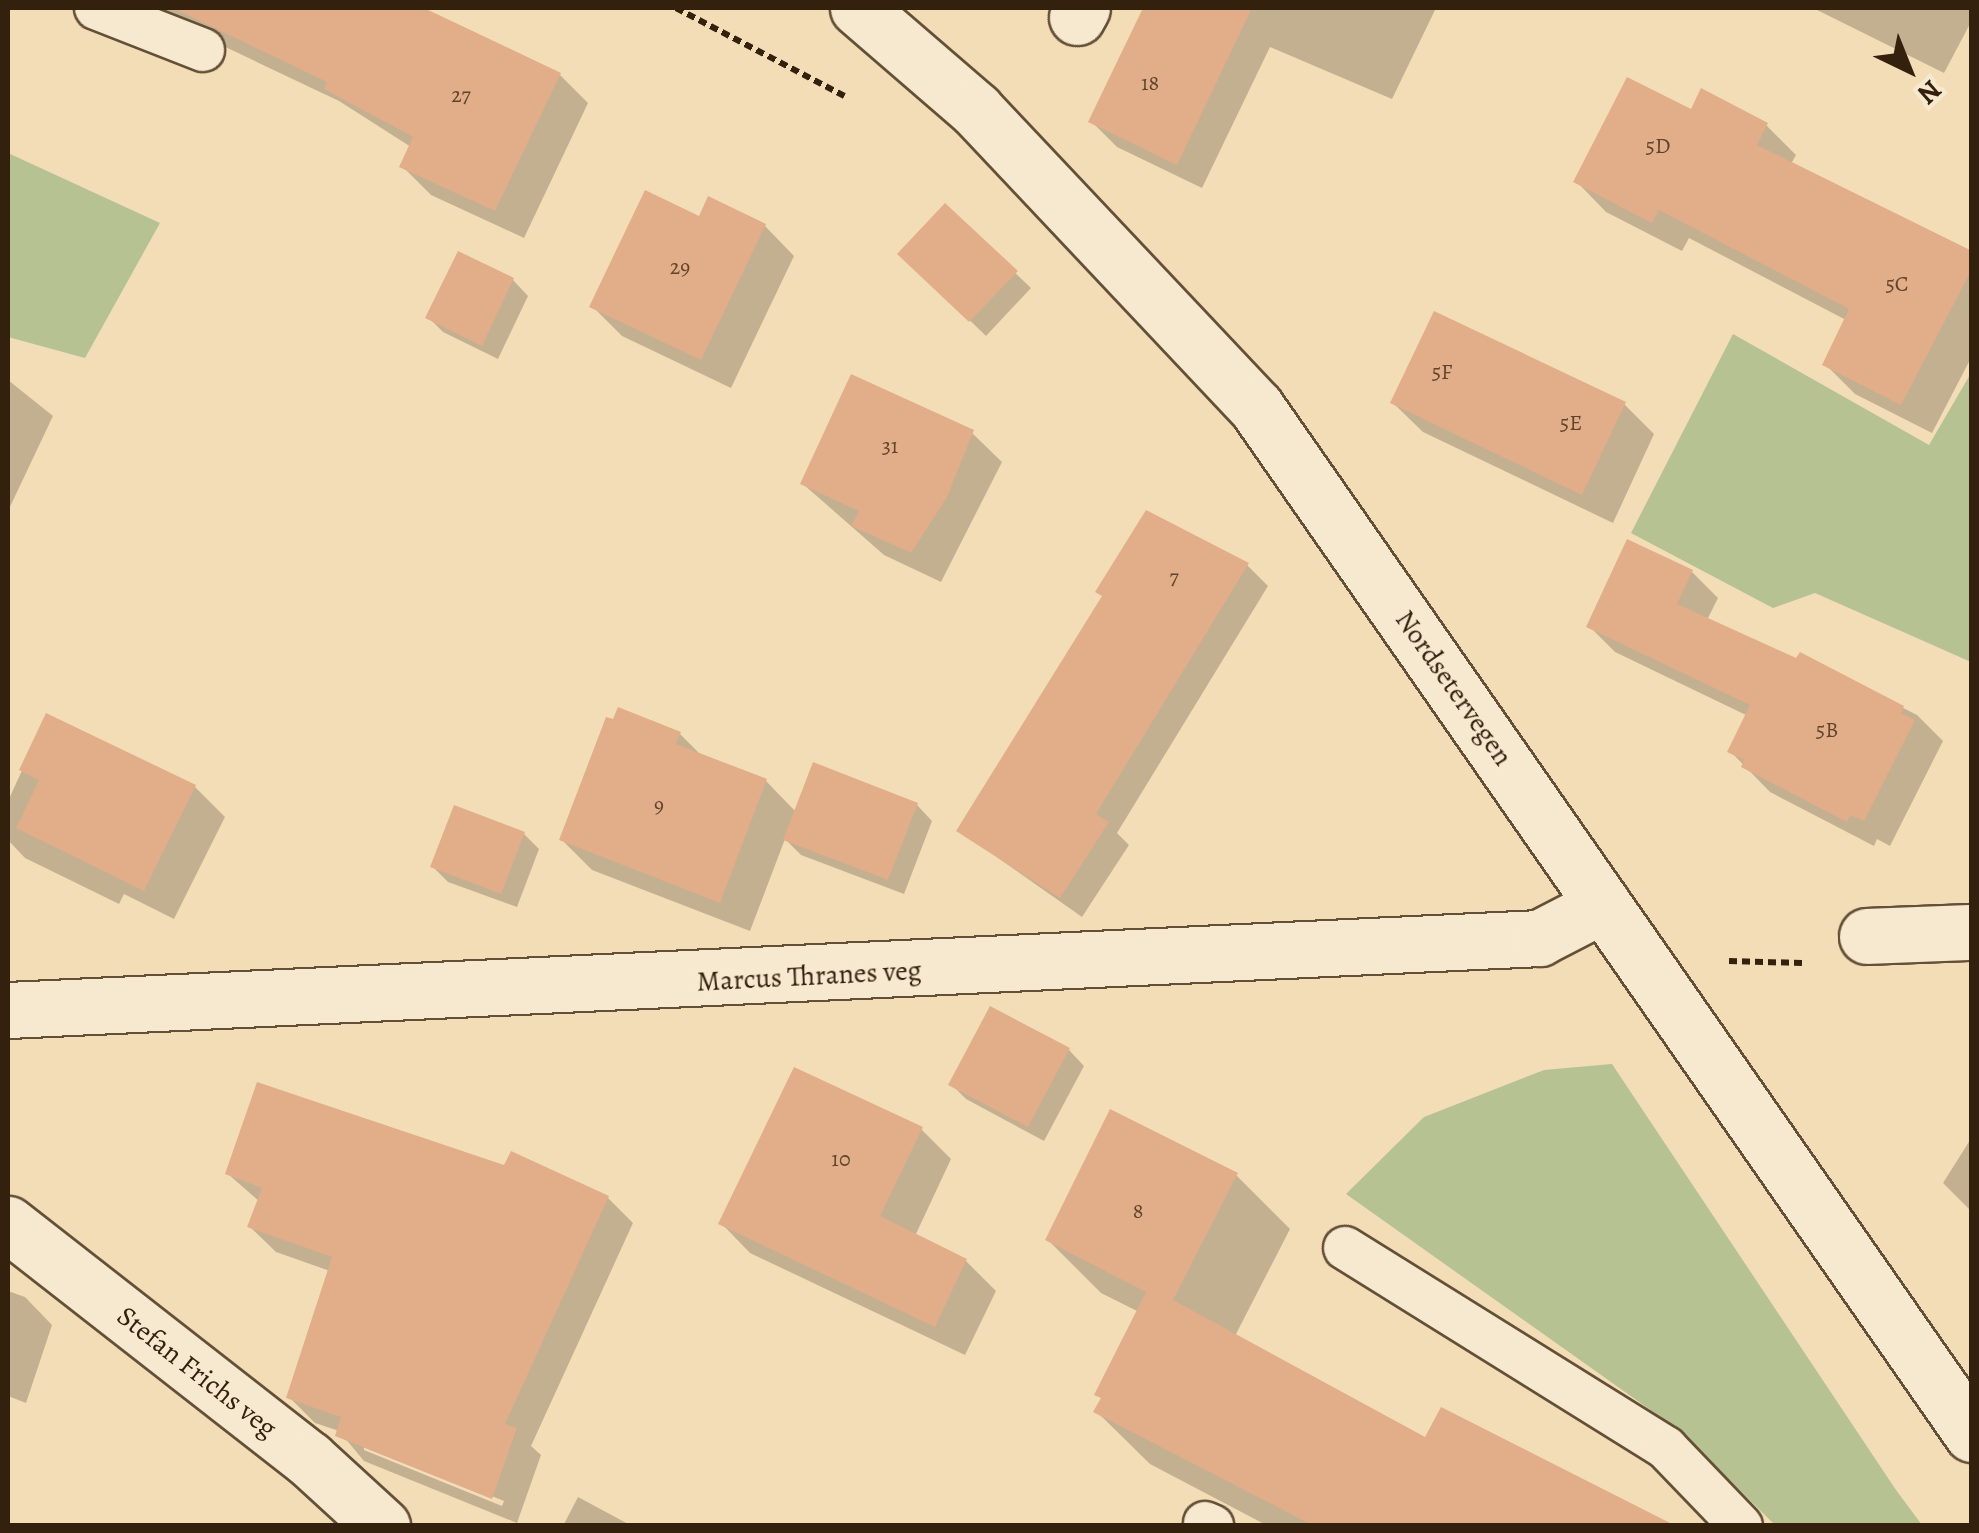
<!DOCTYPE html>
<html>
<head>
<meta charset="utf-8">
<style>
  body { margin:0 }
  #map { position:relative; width:1979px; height:1533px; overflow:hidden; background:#f3ddb6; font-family:Alegreya,serif }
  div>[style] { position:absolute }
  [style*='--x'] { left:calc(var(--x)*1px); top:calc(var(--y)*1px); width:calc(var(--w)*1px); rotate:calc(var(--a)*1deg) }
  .green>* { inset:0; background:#b6c291 }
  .shadow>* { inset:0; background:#0003 }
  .building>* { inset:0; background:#e2ad89 }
  .path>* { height:6px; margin-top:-3px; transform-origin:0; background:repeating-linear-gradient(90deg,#34210d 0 8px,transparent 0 13px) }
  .roads { filter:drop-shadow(2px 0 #645037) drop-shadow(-2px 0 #645037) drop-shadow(0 2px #645037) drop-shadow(0 -2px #645037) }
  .service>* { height:42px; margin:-21px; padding:0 21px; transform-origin:21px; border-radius:21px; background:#f7e9d0 }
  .minor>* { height:55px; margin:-27.5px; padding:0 27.5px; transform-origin:27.5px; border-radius:27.5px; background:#f7e9d0 }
  .secondary>* { height:55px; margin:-27.5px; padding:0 27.5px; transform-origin:27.5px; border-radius:27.5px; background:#f7e9d0 }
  span { translate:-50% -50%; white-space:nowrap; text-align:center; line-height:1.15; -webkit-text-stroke:8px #f7e9d0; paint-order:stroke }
  .number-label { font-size:22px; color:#60442c }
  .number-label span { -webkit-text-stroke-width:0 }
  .street-label { font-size:28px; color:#34210d }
  .frame { position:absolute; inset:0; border:10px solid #34210d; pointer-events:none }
  .north { position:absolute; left:1859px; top:20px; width:100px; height:100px; -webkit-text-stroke:8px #f7e9d0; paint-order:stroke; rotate:137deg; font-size:28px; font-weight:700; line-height:40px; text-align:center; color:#34210d }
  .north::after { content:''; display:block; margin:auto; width:35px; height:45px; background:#34210d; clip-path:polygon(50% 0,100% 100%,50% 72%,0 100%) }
</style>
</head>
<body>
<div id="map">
  <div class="green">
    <div style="clip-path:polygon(8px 153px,160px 223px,85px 358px,8px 337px)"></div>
    <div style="clip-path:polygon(1733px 334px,1929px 445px,1971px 373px,1971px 662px,1815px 593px,1773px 608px,1631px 533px)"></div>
    <div style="clip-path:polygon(1612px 1064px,1896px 1490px,1922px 1525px,1775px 1525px,1680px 1431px,1346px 1194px,1424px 1117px,1544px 1070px)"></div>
  </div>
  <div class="shadow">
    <div style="clip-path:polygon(143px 8px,416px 8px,560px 75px,588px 103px,524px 238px,431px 195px,402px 166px,411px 147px,339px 101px)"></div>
    <div style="clip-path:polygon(1150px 8px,1436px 8px,1392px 99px,1270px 47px,1202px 188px,1117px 147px,1092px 122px)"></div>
    <div style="clip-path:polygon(1813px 8px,1972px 8px,1972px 20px,1944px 73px)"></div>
    <div style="clip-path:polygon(1692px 113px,1766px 125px,1796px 155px,1791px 164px,1972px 254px,1972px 356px,1932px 433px,1855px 394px,1825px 364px,1846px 320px,1689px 238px,1682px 251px,1606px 212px,1577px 182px)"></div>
    <div style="clip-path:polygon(945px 206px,1031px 288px,986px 336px,900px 253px)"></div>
    <div style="clip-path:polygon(700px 220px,765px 226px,794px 256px,731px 388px,622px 336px,592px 306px)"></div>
    <div style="clip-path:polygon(513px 280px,528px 296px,498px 359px,443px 332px,428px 317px)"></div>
    <div style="clip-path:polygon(8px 380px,53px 416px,8px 511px)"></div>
    <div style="clip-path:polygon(1393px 403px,1624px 404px,1654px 434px,1613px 523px,1423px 432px)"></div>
    <div style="clip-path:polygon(972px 433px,1002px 462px,941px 582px,884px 555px,803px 484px)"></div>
    <div style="clip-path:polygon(1247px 565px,1268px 586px,1117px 833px,1129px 845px,1082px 917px,960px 831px)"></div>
    <div style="clip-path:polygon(1692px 572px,1718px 598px,1707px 620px,1797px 662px,1801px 656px,1917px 715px,1943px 741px,1890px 846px,1877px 839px,1874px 846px,1770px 792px,1730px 751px,1748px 716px,1615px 652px,1589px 626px)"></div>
    <div style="clip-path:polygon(47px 716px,195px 787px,225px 817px,174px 919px,124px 894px,119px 904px,25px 858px,8px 840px,8px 801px)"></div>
    <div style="clip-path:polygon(680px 734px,703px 757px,766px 781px,796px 812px,917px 805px,932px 821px,904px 894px,801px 855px,785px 839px,750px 931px,592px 870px,562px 840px)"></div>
    <div style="clip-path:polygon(524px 834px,539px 849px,517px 907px,448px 882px,433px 867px)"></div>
    <div style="clip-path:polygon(991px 1009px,1069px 1050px,1084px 1066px,1044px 1141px,966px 1099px,951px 1084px)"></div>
    <div style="clip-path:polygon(1112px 1112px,1237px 1176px,1290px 1229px,1235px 1336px,1426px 1441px,1670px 1526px,1268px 1526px,1150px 1464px,1096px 1411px,1103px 1400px,1097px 1394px,1139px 1312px,1101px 1293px,1048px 1240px)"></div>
    <div style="clip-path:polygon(921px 1129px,951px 1159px,915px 1236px,966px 1261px,996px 1291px,965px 1355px,750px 1253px,721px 1223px)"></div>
    <div style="clip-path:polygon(1972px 1137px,1972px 1212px,1943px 1183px)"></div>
    <div style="clip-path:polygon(evenodd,505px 1168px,608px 1198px,633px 1223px,531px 1446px,541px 1455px,517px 1523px,364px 1461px,339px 1431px,315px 1423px,289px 1397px,330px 1271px,276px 1252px,250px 1227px,259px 1201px,228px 1174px,505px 1168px,364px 1445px,504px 1501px,502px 1506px,364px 1450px,364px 1445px)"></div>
    <div style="clip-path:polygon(8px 1291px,25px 1297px,52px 1325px,26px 1403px,8px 1396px)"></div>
    <div style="clip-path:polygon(578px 1497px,632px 1526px,563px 1526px)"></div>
  </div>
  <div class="building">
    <div style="clip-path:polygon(173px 8px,424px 8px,561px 73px,495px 211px,399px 167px,413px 137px,324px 89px,327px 82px)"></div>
    <div style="clip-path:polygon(1143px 8px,1252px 8px,1177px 165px,1088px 122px)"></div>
    <div style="clip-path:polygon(1627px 77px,1691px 109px,1701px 88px,1768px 123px,1757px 145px,1972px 251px,1972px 269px,1901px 405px,1822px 365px,1849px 309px,1659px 210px,1652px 223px,1573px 182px)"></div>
    <div style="clip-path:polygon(645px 190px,699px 216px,708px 196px,766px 224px,701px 360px,589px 307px)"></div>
    <div style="clip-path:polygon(945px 203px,1018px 271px,969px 322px,897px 254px)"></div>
    <div style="clip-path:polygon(458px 251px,514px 278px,482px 346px,425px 318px)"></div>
    <div style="clip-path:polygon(1434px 311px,1626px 402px,1582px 495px,1390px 403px)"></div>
    <div style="clip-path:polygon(851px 374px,974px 430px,947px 497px,911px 553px,851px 526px,859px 511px,800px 484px)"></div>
    <div style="clip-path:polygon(1146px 510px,1249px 563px,1096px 814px,1109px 822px,1060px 898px,956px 831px,1102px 596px,1095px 592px)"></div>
    <div style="clip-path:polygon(1627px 539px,1693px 570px,1677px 604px,1796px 658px,1800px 652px,1904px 706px,1901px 713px,1915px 720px,1864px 821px,1850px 815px,1847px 822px,1741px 767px,1744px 760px,1727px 752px,1750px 705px,1586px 627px)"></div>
    <div style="clip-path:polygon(618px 707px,681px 732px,676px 744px,767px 779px,720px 903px,559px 840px,606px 717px,613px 719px)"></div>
    <div style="clip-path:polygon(46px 713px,196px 785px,144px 891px,16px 828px,39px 780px,19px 770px)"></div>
    <div style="clip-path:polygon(813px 762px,918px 803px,888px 880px,783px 840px)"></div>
    <div style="clip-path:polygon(454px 805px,525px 832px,501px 894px,430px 867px)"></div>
    <div style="clip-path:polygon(990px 1006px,1070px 1048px,1028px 1127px,948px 1085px)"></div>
    <div style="clip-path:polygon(794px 1067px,923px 1127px,880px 1216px,967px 1259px,935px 1327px,718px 1224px)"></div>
    <div style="clip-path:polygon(257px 1082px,504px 1165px,511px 1151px,609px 1196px,505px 1424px,517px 1428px,492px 1499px,335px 1436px,341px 1417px,286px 1398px,332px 1257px,247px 1227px,262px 1188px,225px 1174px)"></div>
    <div style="clip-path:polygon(1110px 1109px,1238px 1173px,1173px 1300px,1425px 1437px,1441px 1407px,1676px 1526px,1314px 1526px,1093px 1412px,1101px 1398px,1094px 1395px,1146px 1292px,1045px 1240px)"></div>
  </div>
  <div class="path">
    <div style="--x:676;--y:8;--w:190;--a:27.6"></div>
    <div style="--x:1729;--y:961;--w:73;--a:1.6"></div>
  </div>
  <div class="roads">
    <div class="service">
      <div style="--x:96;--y:8;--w:115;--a:21.4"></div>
      <div style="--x:1345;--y:1248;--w:378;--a:31.9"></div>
      <div style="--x:1666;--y:1448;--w:108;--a:46.1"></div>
      <div style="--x:1205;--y:1523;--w:8;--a:23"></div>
    </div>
    <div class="minor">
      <div style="--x:1077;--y:17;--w:10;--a:-61"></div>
      <div style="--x:1867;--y:936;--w:105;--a:-2.2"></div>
      <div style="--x:8;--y:1010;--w:1533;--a:-2.69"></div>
      <div style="--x:1539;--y:938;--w:72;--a:-27.3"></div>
      <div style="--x:8;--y:1224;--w:382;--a:38"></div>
      <div style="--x:309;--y:1459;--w:99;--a:42.5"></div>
    </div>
    <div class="secondary">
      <div style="--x:858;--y:8;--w:156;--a:40.8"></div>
      <div style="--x:976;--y:110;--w:408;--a:46.7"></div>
      <div style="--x:1256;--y:407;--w:1252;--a:55.12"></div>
    </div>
  </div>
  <div class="number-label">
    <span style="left:1150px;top:84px">18</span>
    <span style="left:461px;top:96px">27</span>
    <span style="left:1658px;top:147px">5D</span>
    <span style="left:680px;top:268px">29</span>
    <span style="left:1897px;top:285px">5C</span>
    <span style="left:1442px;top:373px">5F</span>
    <span style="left:1571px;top:424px">5E</span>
    <span style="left:890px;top:447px">31</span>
    <span style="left:1174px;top:578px">7</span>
    <span style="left:1827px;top:731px">5B</span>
    <span style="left:659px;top:806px">9</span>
    <span style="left:841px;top:1160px">10</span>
    <span style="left:1138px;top:1212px">8</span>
  </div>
  <div class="street-label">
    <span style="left:1454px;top:688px;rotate:55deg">Nordsetervegen</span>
    <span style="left:809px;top:976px;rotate:-3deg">Marcus Thranes veg</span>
    <span style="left:197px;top:1372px;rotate:38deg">Stefan Frichs veg</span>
  </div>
  <div class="frame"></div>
  <div class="north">N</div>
</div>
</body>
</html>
